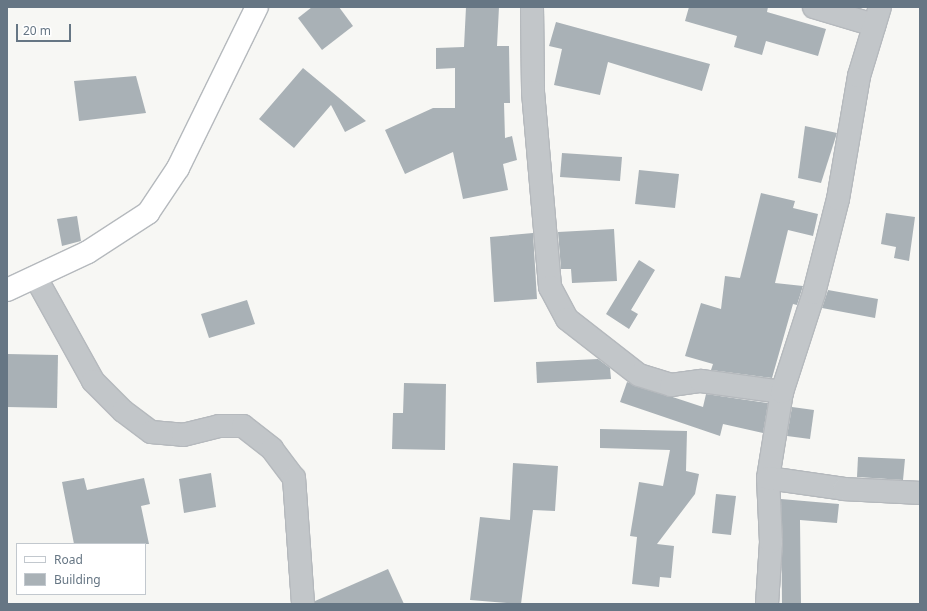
<!DOCTYPE html>
<html>
<head>
<meta charset="utf-8">
<style>
  body { margin:0 }
  #map { position:relative; width:927px; height:611px; overflow:hidden; background:#f7f7f4; font-family:"Noto Sans",sans-serif }
  div>[style] { position:absolute }
  [style*='--x'] { left:calc(var(--x)*1px); top:calc(var(--y)*1px); width:calc(var(--w)*1px); rotate:calc(var(--a)*1deg) }
  .building>* { inset:0; background:#a9b1b6 }
  .roads { filter:drop-shadow(1px 0 #b5b9bd) drop-shadow(-1px 0 #b5b9bd) drop-shadow(0 1px #b5b9bd) drop-shadow(0 -1px #b5b9bd) }
  .minor>* { height:22px; margin:-11px; padding:0 11px; transform-origin:11px; border-radius:11px; background:#c2c6c9 }
  .major>* { height:22px; margin:-11px; padding:0 11px; transform-origin:11px; border-radius:11px; background:#fff }
  span { translate:-50% -50%; white-space:nowrap; text-align:center; line-height:1.15; -webkit-text-stroke:4px #fff; paint-order:stroke }
  .frame { position:absolute; inset:0; border:8px solid #667684; pointer-events:none }
  .legend { position:absolute; left:16px; top:543px; width:130px; height:52px; box-sizing:border-box; background:#fff; border:1px solid #c2c8ce; margin:0; padding:5px 7px; list-style:none; font-size:12px; color:#667684 }
  .legend li { display:flex; align-items:center; gap:8px; height:20px }
  .legend b { width:20px; border:1px solid #c2c8ce }
  .scale { position:absolute; left:16px; top:24px; width:55px; height:18px; box-sizing:border-box; border:2px solid #667684; border-top:0; padding-left:5px; font-size:12px; line-height:14px; white-space:nowrap; color:#667684; -webkit-text-stroke:3px #fff; paint-order:stroke }
</style>
</head>
<body>
<div id="map">
  <div class="building">
    <div style="clip-path:polygon(312px 7px,339px 7px,353px 26px,322px 50px,298px 18px)"></div>
    <div style="clip-path:polygon(466px 7px,499px 7px,497px 46px,509px 46px,510px 103px,504px 103px,505px 138px,512px 136px,517px 160px,503px 164px,508px 190px,463px 199px,453px 152px,405px 174px,385px 130px,433px 108px,455px 108px,455px 68px,436px 69px,436px 48px,464px 47px)"></div>
    <div style="clip-path:polygon(689px 7px,768px 7px,767px 12px,826px 29px,818px 56px,766px 41px,762px 55px,734px 47px,737px 36px,685px 21px)"></div>
    <div style="clip-path:polygon(556px 22px,710px 64px,702px 91px,608px 62px,600px 95px,554px 85px,562px 49px,549px 46px)"></div>
    <div style="clip-path:polygon(303px 68px,338px 97px,366px 121px,345px 132px,331px 105px,294px 148px,259px 119px)"></div>
    <div style="clip-path:polygon(136px 76px,146px 113px,79px 121px,74px 81px)"></div>
    <div style="clip-path:polygon(805px 126px,837px 133px,821px 183px,798px 178px)"></div>
    <div style="clip-path:polygon(562px 153px,622px 157px,620px 181px,560px 177px)"></div>
    <div style="clip-path:polygon(639px 170px,679px 174px,675px 208px,635px 204px)"></div>
    <div style="clip-path:polygon(761px 193px,795px 201px,793px 208px,818px 214px,813px 236px,788px 230px,775px 283px,803px 286px,797px 305px,793px 304px,772px 378px,711px 370px,713px 364px,685px 356px,701px 303px,721px 309px,725px 276px,740px 278px)"></div>
    <div style="clip-path:polygon(886px 213px,915px 217px,909px 261px,894px 258px,896px 247px,881px 244px)"></div>
    <div style="clip-path:polygon(77px 216px,81px 241px,62px 246px,57px 219px)"></div>
    <div style="clip-path:polygon(614px 229px,617px 281px,572px 283px,571px 269px,561px 269px,558px 232px)"></div>
    <div style="clip-path:polygon(533px 233px,537px 299px,494px 302px,490px 237px)"></div>
    <div style="clip-path:polygon(639px 260px,655px 270px,631px 310px,638px 314px,629px 329px,606px 314px)"></div>
    <div style="clip-path:polygon(828px 290px,878px 299px,875px 318px,822px 308px)"></div>
    <div style="clip-path:polygon(247px 300px,255px 324px,209px 338px,201px 314px)"></div>
    <div style="clip-path:polygon(7px 354px,58px 355px,57px 408px,7px 407px)"></div>
    <div style="clip-path:polygon(598px 359px,610px 368px,611px 379px,537px 383px,536px 362px)"></div>
    <div style="clip-path:polygon(627px 382px,703px 407px,706px 394px,768px 403px,763px 433px,723px 424px,720px 436px,620px 402px)"></div>
    <div style="clip-path:polygon(404px 383px,446px 384px,445px 450px,392px 449px,393px 413px,403px 413px)"></div>
    <div style="clip-path:polygon(792px 407px,814px 410px,810px 439px,787px 436px)"></div>
    <div style="clip-path:polygon(600px 429px,687px 431px,686px 471px,699px 474px,695px 494px,657px 544px,674px 546px,671px 578px,660px 577px,659px 587px,632px 584px,637px 537px,630px 536px,639px 482px,663px 486px,670px 450px,600px 448px)"></div>
    <div style="clip-path:polygon(858px 457px,905px 459px,903px 480px,857px 477px)"></div>
    <div style="clip-path:polygon(513px 463px,558px 466px,555px 511px,533px 510px,521px 604px,470px 600px,480px 517px,510px 520px)"></div>
    <div style="clip-path:polygon(211px 473px,216px 507px,184px 513px,179px 479px)"></div>
    <div style="clip-path:polygon(84px 478px,87px 490px,144px 478px,150px 504px,141px 506px,149px 544px,74px 544px,62px 482px)"></div>
    <div style="clip-path:polygon(716px 494px,736px 496px,731px 535px,712px 533px)"></div>
    <div style="clip-path:polygon(781px 499px,839px 504px,837px 523px,800px 520px,801px 604px,782px 604px)"></div>
    <div style="clip-path:polygon(388px 569px,404px 604px,315px 604px,315px 601px)"></div>
  </div>
  <div class="roads">
    <div class="minor">
      <div style="--x:532;--y:7;--w:85;--a:89.3"></div>
      <div style="--x:533;--y:92;--w:196;--a:85"></div>
      <div style="--x:550;--y:287;--w:36;--a:62"></div>
      <div style="--x:567;--y:319;--w:91;--a:37.9"></div>
      <div style="--x:639;--y:375;--w:34;--a:17"></div>
      <div style="--x:671;--y:385;--w:30;--a:-8"></div>
      <div style="--x:701;--y:381;--w:82;--a:7.7"></div>
      <div style="--x:814;--y:7;--w:63;--a:16.7"></div>
      <div style="--x:36;--y:278;--w:118;--a:61"></div>
      <div style="--x:93;--y:381;--w:42;--a:45"></div>
      <div style="--x:123;--y:411;--w:35;--a:37"></div>
      <div style="--x:151;--y:432;--w:32;--a:5"></div>
      <div style="--x:183;--y:435;--w:37;--a:-14"></div>
      <div style="--x:219;--y:426;--w:24;--a:0"></div>
      <div style="--x:243;--y:426;--w:37;--a:38"></div>
      <div style="--x:272;--y:449;--w:36;--a:53"></div>
      <div style="--x:294;--y:478;--w:126;--a:85.9"></div>
      <div style="--x:768;--y:478;--w:87;--a:-80.8"></div>
      <div style="--x:782;--y:392;--w:104;--a:-72.1"></div>
      <div style="--x:814;--y:293;--w:97;--a:-75.7"></div>
      <div style="--x:838;--y:199;--w:125;--a:-80.3"></div>
      <div style="--x:859;--y:76;--w:72;--a:-73.1"></div>
      <div style="--x:767;--y:604;--w:62;--a:-86.3"></div>
      <div style="--x:771;--y:542;--w:64;--a:-92.7"></div>
      <div style="--x:768;--y:478;--w:77;--a:8.2"></div>
      <div style="--x:844;--y:489;--w:76;--a:3"></div>
    </div>
    <div class="major">
      <div style="--x:7;--y:290;--w:89;--a:-25.1"></div>
      <div style="--x:88;--y:252;--w:72;--a:-33"></div>
      <div style="--x:148;--y:213;--w:54;--a:-56.3"></div>
      <div style="--x:178;--y:168;--w:179;--a:-63.9"></div>
    </div>
  </div>
  <div class="frame"></div>
  <ul class="legend">
  <li><b style="height:5px;background:#fff"></b>Road</li>
  <li><b style="height:11px;background:#a9b1b6"></b>Building</li>
  </ul>
  <div class="scale">20 m</div>
</div>
</body>
</html>
